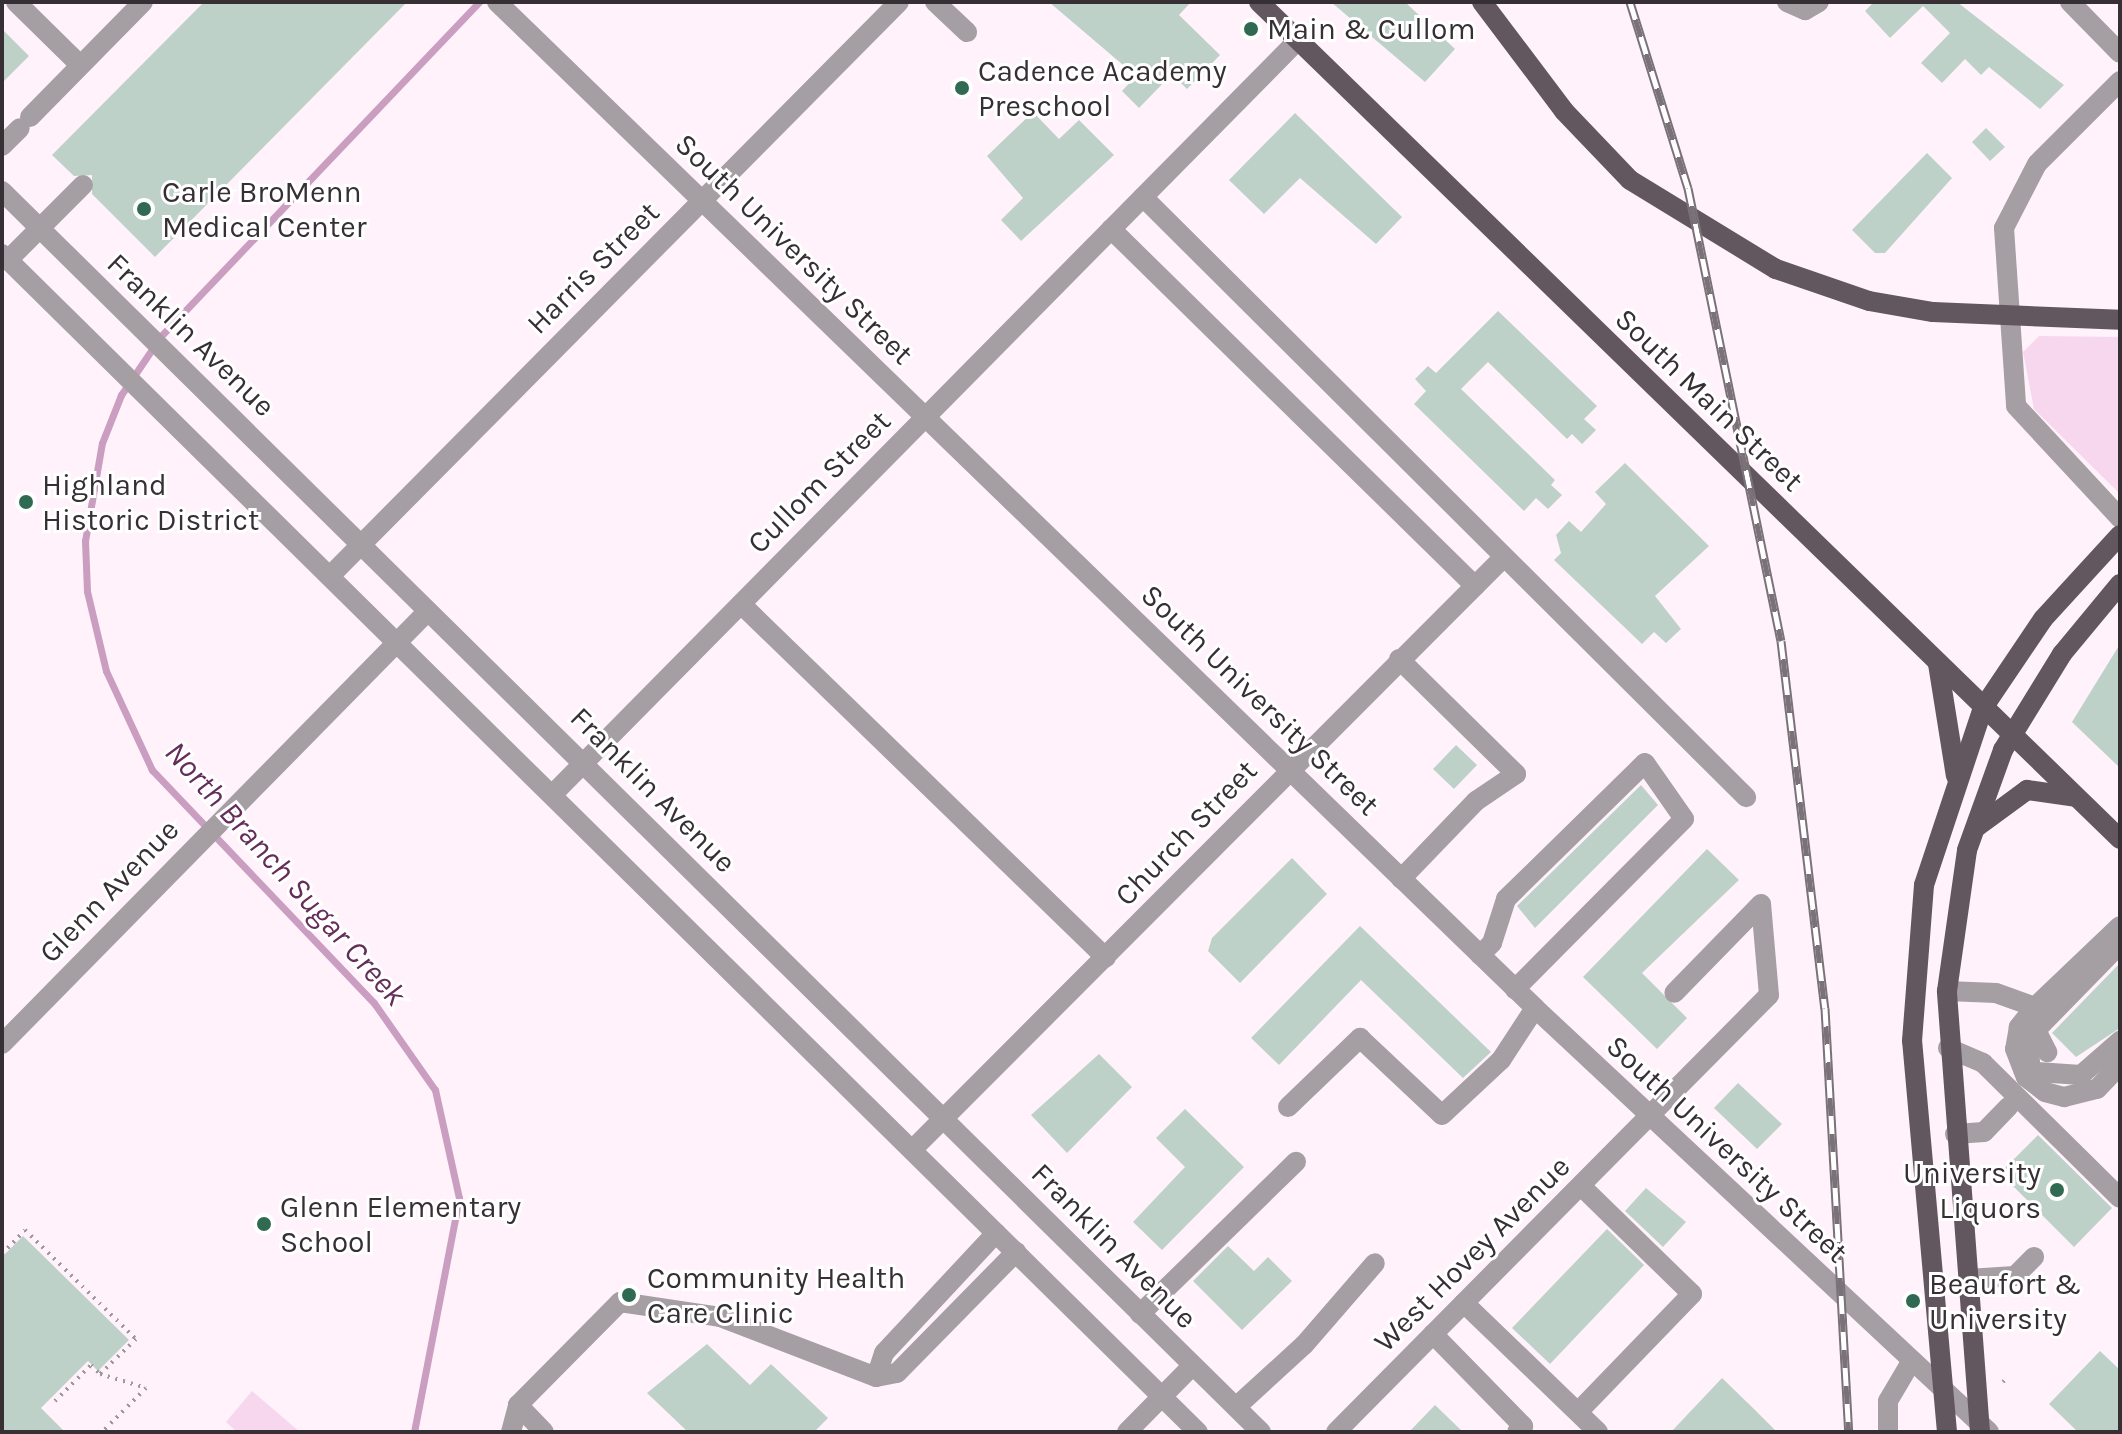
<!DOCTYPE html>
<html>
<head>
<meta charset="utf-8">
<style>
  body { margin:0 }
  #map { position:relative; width:2122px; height:1434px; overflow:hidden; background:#fff2fb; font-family:Karla,sans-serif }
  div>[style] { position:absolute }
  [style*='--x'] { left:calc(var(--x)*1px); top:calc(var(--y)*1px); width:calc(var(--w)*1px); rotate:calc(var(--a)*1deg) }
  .green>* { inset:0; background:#f6d7ee }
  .stream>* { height:7px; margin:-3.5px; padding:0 3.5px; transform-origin:3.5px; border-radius:3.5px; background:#ca9ec0 }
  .building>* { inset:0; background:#bed1c8 }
  .path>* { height:4px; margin-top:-2px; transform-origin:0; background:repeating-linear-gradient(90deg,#a1979f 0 2px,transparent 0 8px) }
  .minor>* { height:20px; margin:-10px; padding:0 10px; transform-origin:10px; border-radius:10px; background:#a59ea3 }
  .major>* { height:20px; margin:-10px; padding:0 10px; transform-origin:10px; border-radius:10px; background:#62565f }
  .rail>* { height:9px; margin-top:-4.5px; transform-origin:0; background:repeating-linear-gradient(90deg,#fff 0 18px,#7a7278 0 36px); box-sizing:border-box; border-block:2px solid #7a7278 }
  .dots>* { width:22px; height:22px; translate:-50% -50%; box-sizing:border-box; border:4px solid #fff; border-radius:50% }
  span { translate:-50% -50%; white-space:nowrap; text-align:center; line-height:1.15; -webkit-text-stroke:6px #fff; paint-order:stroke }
  .poi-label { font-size:30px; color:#363035 }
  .left { translate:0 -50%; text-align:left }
  .right { translate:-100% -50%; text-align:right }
  .street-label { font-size:30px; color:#363035 }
  .water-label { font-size:32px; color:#642d5a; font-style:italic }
  .frame { position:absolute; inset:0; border:4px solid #363035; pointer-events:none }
</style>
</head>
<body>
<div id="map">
  <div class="green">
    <div style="clip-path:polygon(2039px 336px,2120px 337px,2120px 494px,2034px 409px,2023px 352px)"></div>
    <div style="clip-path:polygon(252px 1391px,300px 1432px,237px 1432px,226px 1422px)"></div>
  </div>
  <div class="stream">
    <div style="--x:414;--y:1432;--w:238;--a:-79.1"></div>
    <div style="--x:459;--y:1198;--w:111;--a:-102.5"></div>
    <div style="--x:435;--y:1090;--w:106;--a:-125"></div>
    <div style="--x:374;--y:1003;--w:322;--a:-133.6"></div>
    <div style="--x:152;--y:770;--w:109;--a:-114.9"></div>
    <div style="--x:106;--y:671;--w:82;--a:-103.4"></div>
    <div style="--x:87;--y:591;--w:50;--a:-92.3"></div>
    <div style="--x:85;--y:541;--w:99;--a:-80.2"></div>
    <div style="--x:102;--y:443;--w:52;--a:-68.4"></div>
    <div style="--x:121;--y:395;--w:71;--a:-55.9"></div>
    <div style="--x:161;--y:336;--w:461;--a:-46.4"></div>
  </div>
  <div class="building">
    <div style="clip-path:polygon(204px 2px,407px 2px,155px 257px,92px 194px,92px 175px,74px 176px,52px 155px)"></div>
    <div style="clip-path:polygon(1049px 2px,1191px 2px,1179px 15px,1220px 55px,1187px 89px,1172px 74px,1139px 108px,1122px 91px,1136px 76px)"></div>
    <div style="clip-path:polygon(1331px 2px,1405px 2px,1455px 49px,1425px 82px)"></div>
    <div style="clip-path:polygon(1874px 2px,1957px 2px,2064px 85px,2040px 109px,1989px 67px,1981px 75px,1965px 59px,1942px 83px,1921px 63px,1950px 33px,1923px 6px,1890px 38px,1865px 11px)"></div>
    <div style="clip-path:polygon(2px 29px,29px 56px,2px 83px)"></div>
    <div style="clip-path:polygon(1033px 112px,1059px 139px,1079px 120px,1114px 155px,1021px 241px,1001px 220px,1023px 198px,987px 156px)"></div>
    <div style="clip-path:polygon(1295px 113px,1402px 217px,1376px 244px,1300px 178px,1264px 214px,1229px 180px)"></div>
    <div style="clip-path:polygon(1986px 128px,2005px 147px,1990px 161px,1972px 142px)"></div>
    <div style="clip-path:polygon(1927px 153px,1952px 178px,1885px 253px,1875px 253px,1852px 230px)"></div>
    <div style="clip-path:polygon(1498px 311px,1597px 406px,1584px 419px,1596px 430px,1582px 444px,1572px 434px,1567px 439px,1488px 362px,1461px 389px,1555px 480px,1551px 485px,1562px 495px,1548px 509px,1536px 498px,1524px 511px,1414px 404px,1426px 391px,1415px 379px,1428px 366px,1436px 373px)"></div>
    <div style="clip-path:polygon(1625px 463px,1709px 546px,1655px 596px,1681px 629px,1666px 643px,1654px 632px,1642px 644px,1554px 560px,1561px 553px,1556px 535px,1569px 521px,1581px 532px,1606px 504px,1595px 492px)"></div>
    <div style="clip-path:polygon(2120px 644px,2120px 768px,2072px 722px)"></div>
    <div style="clip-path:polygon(1456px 745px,1477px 765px,1454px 789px,1433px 769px)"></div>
    <div style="clip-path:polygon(1641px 785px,1658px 805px,1535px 928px,1517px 906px)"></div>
    <div style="clip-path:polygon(1707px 849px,1739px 880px,1642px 973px,1687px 1018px,1657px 1049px,1583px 977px)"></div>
    <div style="clip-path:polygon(1292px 858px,1327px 894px,1240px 983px,1208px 951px,1212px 938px)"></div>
    <div style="clip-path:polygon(1360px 926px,1491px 1052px,1463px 1078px,1361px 980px,1279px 1065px,1251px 1038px)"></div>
    <div style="clip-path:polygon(2120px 963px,2120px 1028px,2076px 1057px,2052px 1033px)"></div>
    <div style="clip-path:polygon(1099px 1054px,1132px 1087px,1067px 1153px,1031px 1115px)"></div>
    <div style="clip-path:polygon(1738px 1083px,1782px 1124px,1757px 1149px,1714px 1108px)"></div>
    <div style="clip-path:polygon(1185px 1109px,1244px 1167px,1162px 1250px,1133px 1222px,1185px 1167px,1156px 1138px)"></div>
    <div style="clip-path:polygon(2038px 1135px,2112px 1208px,2074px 1247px,2000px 1173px)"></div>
    <div style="clip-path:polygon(1646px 1188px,1686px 1222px,1663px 1247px,1625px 1211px)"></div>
    <div style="clip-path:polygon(1607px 1229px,1644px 1265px,1550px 1364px,1512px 1328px)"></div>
    <div style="clip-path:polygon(23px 1236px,129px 1340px,98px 1371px,88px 1361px,41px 1408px,65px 1432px,2px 1432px,2px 1257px)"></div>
    <div style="clip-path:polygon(1228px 1246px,1254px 1271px,1268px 1257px,1292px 1281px,1242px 1330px,1193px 1281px)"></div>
    <div style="clip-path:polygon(707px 1344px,750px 1385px,771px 1364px,828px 1418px,814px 1432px,688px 1432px,647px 1393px)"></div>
    <div style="clip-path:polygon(2100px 1351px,2120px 1370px,2120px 1432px,2078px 1432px,2049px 1404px)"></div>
    <div style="clip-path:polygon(1722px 1378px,1754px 1409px,1777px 1432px,1671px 1432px)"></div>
    <div style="clip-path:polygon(1435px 1405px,1463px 1432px,1409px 1432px)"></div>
  </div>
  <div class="path">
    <div style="--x:2;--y:1254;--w:33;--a:-46"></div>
    <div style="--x:25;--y:1230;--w:156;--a:44.5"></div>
    <div style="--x:136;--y:1339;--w:50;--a:135.8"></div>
    <div style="--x:100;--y:1374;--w:48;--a:16.9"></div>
    <div style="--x:146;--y:1388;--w:62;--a:135"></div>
    <div style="--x:2003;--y:1382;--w:4;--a:-45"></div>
    <div style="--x:55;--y:1401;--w:51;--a:-45"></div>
    <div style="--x:91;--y:1365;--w:13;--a:45"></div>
  </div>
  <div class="minor">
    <div style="--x:16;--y:2;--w:90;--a:44.5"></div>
    <div style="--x:497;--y:2;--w:1446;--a:44.1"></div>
    <div style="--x:1535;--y:1008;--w:621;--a:43.04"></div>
    <div style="--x:935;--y:2;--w:44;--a:43.2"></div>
    <div style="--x:1787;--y:2;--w:20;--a:24"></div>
    <div style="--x:1805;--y:10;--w:16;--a:-30"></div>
    <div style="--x:2070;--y:2;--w:71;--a:45.6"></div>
    <div style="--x:2120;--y:81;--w:117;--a:135"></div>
    <div style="--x:2037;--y:164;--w:72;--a:117.3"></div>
    <div style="--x:2004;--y:228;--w:178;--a:86.1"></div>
    <div style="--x:2016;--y:406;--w:153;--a:47.1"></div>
    <div style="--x:30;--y:117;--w:161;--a:-45.5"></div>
    <div style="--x:2;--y:146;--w:25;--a:-45"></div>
    <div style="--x:2;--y:191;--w:1768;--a:44.59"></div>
    <div style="--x:1143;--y:197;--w:851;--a:44.86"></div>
    <div style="--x:1111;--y:229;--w:510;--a:44.44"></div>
    <div style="--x:2;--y:254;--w:1679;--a:44.57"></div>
    <div style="--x:8;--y:260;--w:106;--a:-45"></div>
    <div style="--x:330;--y:576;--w:808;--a:-45.25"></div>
    <div style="--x:741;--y:604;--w:508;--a:44.12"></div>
    <div style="--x:1399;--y:659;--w:164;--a:44.5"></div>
    <div style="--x:1516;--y:774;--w:48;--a:146"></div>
    <div style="--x:1476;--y:801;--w:108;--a:133.9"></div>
    <div style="--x:552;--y:795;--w:1061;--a:-45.34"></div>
    <div style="--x:1480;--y:955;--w:17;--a:-45"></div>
    <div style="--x:1492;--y:943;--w:46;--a:-72.3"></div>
    <div style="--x:1506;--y:899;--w:194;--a:-44.4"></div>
    <div style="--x:1645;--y:763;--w:68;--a:55.1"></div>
    <div style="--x:1684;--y:819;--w:240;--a:134.8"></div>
    <div style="--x:1947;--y:991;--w:49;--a:2.3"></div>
    <div style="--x:1996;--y:993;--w:41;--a:19.7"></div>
    <div style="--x:2035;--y:1007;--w:117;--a:-43.6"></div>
    <div style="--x:2035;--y:1007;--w:26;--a:129"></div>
    <div style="--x:2019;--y:1027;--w:22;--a:100"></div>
    <div style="--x:2015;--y:1049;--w:30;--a:69"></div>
    <div style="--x:2026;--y:1077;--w:24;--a:38"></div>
    <div style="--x:2045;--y:1092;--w:20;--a:15"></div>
    <div style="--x:2064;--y:1097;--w:34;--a:-14"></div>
    <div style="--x:2097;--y:1089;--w:33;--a:-46"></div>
    <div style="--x:2036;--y:1030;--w:25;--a:63"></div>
    <div style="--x:2;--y:1044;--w:607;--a:-45.47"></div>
    <div style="--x:1948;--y:1048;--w:38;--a:23"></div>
    <div style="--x:1983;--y:1063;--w:192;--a:44.6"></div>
    <div style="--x:2030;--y:1061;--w:18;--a:-99"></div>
    <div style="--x:2027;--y:1043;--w:16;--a:-55"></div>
    <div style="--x:2036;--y:1030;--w:115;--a:-45.7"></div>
    <div style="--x:2037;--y:1072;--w:44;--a:3.9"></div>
    <div style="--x:2081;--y:1075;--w:52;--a:-41.1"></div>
    <div style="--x:1288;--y:1107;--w:100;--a:-43.8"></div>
    <div style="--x:1360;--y:1038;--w:112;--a:43.2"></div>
    <div style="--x:1442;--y:1115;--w:81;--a:-43"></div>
    <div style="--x:1501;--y:1060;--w:62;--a:-56.8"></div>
    <div style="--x:1955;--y:1134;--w:29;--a:-4"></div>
    <div style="--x:1984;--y:1132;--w:35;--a:-46"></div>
    <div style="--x:912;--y:1150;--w:837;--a:-45.05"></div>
    <div style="--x:996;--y:1233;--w:164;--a:133"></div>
    <div style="--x:884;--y:1353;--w:25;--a:108"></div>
    <div style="--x:876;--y:1377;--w:21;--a:-11"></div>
    <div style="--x:897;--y:1373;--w:170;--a:-45.5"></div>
    <div style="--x:1968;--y:1279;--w:47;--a:-3.7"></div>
    <div style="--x:2015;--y:1276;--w:27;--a:-45"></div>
    <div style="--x:1464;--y:1303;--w:186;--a:43.9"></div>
    <div style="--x:1140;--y:1314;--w:218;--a:-44.3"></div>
    <div style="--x:1433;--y:1334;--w:129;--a:45.6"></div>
    <div style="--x:1523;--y:1426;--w:8;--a:135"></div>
    <div style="--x:518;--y:1405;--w:37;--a:46"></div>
    <div style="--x:1236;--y:1407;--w:92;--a:-42.4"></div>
    <div style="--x:1304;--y:1345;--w:108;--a:-49.1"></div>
    <div style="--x:1578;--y:1412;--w:164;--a:-46"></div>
    <div style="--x:1692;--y:1294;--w:155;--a:-135.8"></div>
    <div style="--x:1888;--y:1430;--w:29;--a:-90"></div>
    <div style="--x:1888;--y:1401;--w:45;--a:-59.5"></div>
    <div style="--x:511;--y:1432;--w:28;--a:-75"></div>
    <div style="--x:518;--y:1405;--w:145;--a:-45.3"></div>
    <div style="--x:620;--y:1302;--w:101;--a:8.5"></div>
    <div style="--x:720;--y:1317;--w:167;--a:21"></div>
    <div style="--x:1127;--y:1432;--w:93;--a:-45.4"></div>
    <div style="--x:1336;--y:1432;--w:615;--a:-45.26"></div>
    <div style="--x:1769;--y:995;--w:91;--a:-95"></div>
    <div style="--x:1761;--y:904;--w:124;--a:134.3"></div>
  </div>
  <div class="major">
    <div style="--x:1259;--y:2;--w:1201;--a:44.19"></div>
    <div style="--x:1482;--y:2;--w:136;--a:53"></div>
    <div style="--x:1564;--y:111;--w:95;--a:46.3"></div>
    <div style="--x:1630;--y:180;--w:171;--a:31.4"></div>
    <div style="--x:1776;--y:269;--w:98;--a:19"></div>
    <div style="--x:1869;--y:301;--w:65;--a:9.8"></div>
    <div style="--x:1933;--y:312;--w:187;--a:2.4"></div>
    <div style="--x:1938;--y:664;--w:113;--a:80.9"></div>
    <div style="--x:1978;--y:826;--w:61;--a:-36.3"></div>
    <div style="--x:2027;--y:790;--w:49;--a:8.1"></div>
    <div style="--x:1947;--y:1432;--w:393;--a:-95.1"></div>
    <div style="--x:1912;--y:1041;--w:156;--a:-85.6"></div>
    <div style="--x:1924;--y:885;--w:187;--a:-71.6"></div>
    <div style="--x:1983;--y:708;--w:107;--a:-56"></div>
    <div style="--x:2043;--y:619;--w:114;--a:-47.5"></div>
    <div style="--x:1980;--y:1432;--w:442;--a:-94.3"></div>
    <div style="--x:1947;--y:991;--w:142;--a:-81.9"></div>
    <div style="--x:1967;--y:850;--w:106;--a:-70.2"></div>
    <div style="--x:2003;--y:750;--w:113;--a:-58.4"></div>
    <div style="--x:2062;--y:654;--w:91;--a:-50.4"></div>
  </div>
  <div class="rail">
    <div style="--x:1630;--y:2;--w:195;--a:72.7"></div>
    <div style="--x:1688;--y:188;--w:462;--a:78.4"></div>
    <div style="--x:1781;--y:641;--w:370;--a:83.2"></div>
    <div style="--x:1825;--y:1008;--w:425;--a:86.8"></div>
  </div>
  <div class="dots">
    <div style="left:1251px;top:29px;background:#306a52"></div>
    <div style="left:962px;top:88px;background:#306a52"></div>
    <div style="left:144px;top:209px;background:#306a52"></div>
    <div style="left:26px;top:502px;background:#306a52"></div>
    <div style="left:2057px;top:1190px;background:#306a52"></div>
    <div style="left:264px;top:1224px;background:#306a52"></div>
    <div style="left:629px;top:1295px;background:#306a52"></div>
    <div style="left:1913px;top:1301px;background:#306a52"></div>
  </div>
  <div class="poi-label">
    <span class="left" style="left:1267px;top:29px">Main &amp; Cullom</span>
    <span class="left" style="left:978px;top:88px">Cadence Academy<br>Preschool</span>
    <span class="left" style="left:162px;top:209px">Carle BroMenn<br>Medical Center</span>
    <span class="left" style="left:42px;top:502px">Highland<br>Historic District</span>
    <span class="right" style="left:2041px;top:1190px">University<br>Liquors</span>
    <span class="left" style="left:280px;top:1224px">Glenn Elementary<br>School</span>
    <span class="left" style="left:647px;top:1295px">Community Health<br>Care Clinic</span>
    <span class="left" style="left:1929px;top:1301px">Beaufort &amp;<br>University</span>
  </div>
  <div class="street-label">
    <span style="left:794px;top:249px;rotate:44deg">South University Street</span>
    <span style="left:593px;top:268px;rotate:-45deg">Harris Street</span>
    <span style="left:191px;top:335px;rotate:44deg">Franklin Avenue</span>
    <span style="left:1709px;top:400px;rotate:44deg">South Main Street</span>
    <span style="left:819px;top:482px;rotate:-45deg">Cullom Street</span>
    <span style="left:1260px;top:700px;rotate:44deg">South University Street</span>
    <span style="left:653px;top:790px;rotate:45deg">Franklin Avenue</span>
    <span style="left:1186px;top:833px;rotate:-46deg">Church Street</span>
    <span style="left:109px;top:891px;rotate:-46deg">Glenn Avenue</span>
    <span style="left:1727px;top:1149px;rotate:43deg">South University Street</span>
    <span style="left:1114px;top:1246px;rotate:45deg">Franklin Avenue</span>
    <span style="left:1472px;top:1254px;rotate:-45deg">West Hovey Avenue</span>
  </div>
  <div class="water-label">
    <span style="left:285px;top:874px;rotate:48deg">North Branch Sugar Creek</span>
  </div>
  <div class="frame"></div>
</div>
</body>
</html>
